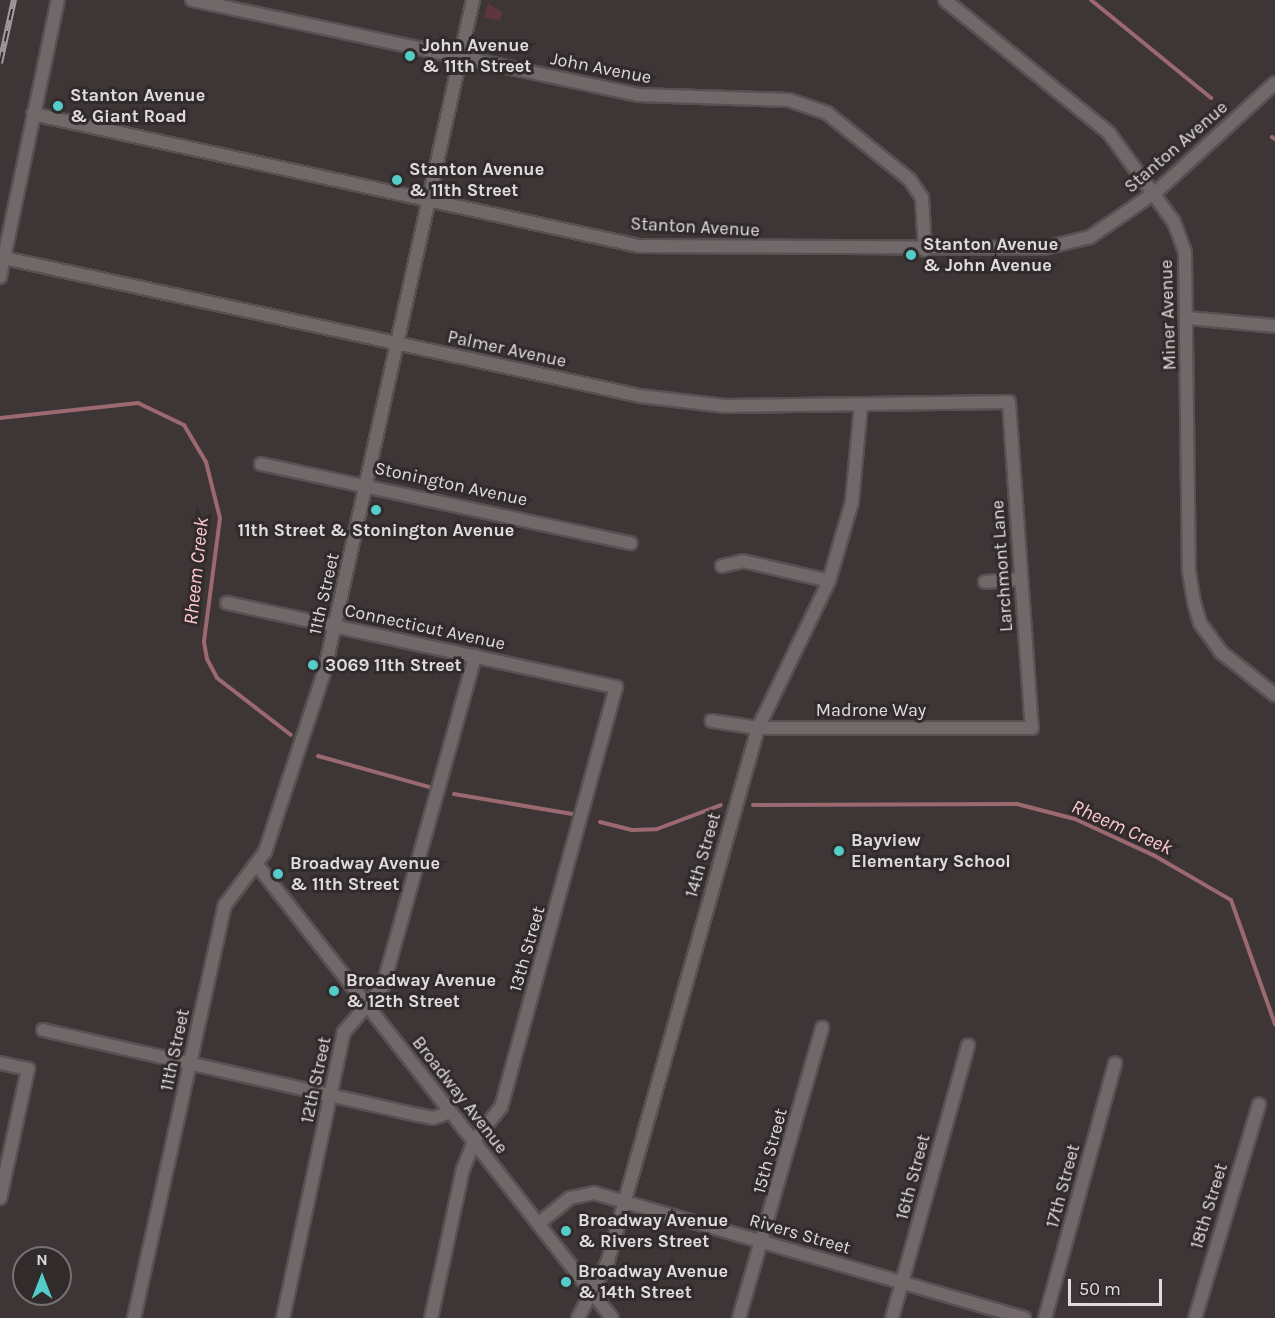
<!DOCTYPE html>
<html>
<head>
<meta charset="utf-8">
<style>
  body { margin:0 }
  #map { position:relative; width:1275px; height:1318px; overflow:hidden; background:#3d3536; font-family:Karla,sans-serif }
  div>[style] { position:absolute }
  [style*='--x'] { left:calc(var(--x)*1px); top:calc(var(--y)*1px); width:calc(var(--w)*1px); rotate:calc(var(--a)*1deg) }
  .green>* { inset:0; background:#5d373e }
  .stream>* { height:4px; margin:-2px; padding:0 2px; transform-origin:2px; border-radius:2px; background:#9d6971 }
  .roads { filter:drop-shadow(2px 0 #585152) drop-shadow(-2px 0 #585152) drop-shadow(0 2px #585152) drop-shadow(0 -2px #585152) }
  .minor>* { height:12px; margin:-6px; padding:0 6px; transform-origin:6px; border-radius:6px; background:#706869 }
  .rail>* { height:6px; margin-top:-3px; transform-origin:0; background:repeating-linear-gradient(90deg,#322b2c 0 11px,#a29c9d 0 22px); box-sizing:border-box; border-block:2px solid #a29c9d }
  .dots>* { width:16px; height:16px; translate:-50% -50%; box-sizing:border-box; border:3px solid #322b2c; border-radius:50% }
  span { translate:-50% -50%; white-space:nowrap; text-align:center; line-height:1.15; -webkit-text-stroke:6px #322b2c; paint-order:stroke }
  .poi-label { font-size:18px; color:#e0dbdc; font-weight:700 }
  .left { translate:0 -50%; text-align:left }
  .street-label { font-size:18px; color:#e0dbdc }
  .water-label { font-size:20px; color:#fcc9d0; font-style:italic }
  .north { position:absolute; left:12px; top:1246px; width:60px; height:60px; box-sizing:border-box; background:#322b2c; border:2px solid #787172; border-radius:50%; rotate:0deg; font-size:16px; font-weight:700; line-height:24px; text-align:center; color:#e0dbdc }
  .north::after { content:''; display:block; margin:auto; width:21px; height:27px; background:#54cdc8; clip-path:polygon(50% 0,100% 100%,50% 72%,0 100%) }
  .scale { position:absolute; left:1068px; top:1279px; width:94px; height:27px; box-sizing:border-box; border:3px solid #e0dbdc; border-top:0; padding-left:8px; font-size:18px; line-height:21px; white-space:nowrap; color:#e0dbdc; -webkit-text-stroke:4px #322b2c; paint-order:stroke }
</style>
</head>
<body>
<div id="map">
  <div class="green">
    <div style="clip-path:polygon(488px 3px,502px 12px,500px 21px,484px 17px)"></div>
  </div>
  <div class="stream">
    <div style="--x:1091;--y:0;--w:155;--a:39.2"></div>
    <div style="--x:1272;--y:137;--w:4;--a:34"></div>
    <div style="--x:0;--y:418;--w:139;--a:-6.2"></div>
    <div style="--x:138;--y:403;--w:51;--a:25.6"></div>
    <div style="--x:184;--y:425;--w:43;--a:59.3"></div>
    <div style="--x:206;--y:462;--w:58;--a:76"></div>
    <div style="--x:220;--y:518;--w:125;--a:97.4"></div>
    <div style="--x:204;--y:642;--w:17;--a:80"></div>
    <div style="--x:207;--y:659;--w:21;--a:62"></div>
    <div style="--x:217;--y:678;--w:93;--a:37.6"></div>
    <div style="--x:318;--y:756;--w:115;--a:15.6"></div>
    <div style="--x:454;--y:794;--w:120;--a:9.6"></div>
    <div style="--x:753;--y:805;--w:264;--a:-0.2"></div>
    <div style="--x:1017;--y:804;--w:60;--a:14.5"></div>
    <div style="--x:1075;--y:819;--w:88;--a:24.8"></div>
    <div style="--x:1155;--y:856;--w:88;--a:30.1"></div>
    <div style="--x:1231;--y:900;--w:132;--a:70.5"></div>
    <div style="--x:600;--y:822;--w:33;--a:14"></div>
    <div style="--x:632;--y:830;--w:25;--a:-2"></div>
    <div style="--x:657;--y:829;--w:68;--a:-20.6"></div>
  </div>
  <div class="roads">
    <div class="minor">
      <div style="--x:192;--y:0;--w:456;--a:12"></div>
      <div style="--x:638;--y:95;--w:151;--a:1.9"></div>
      <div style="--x:789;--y:100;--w:40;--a:18.9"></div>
      <div style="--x:827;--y:113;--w:107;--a:38.9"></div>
      <div style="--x:910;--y:180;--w:22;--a:56"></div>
      <div style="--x:922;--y:198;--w:52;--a:86.7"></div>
      <div style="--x:945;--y:0;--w:211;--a:39"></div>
      <div style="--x:1109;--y:133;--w:110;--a:53.9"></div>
      <div style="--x:1174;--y:222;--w:32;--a:70"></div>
      <div style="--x:1185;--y:252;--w:319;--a:89.3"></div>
      <div style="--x:1189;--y:571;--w:31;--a:81"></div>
      <div style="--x:1194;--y:602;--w:22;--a:74"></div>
      <div style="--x:1200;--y:623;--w:36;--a:54"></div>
      <div style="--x:1221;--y:652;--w:69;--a:38.5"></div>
      <div style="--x:33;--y:114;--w:620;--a:12.29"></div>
      <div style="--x:639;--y:246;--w:405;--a:0.3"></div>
      <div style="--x:1044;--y:248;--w:47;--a:-13.4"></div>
      <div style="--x:1090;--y:237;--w:80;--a:-34.3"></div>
      <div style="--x:1156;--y:192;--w:161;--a:-42.5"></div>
      <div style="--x:4;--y:258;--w:651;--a:12.24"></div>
      <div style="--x:640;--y:396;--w:86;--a:6.7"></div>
      <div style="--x:725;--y:406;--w:284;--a:-0.8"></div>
      <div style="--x:1009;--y:402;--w:327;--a:86"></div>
      <div style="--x:1032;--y:728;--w:274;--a:180"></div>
      <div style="--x:758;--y:728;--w:47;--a:-171.3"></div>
      <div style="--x:0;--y:277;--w:283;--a:-78.2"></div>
      <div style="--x:1188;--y:318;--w:87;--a:5.3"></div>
      <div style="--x:261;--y:464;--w:378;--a:12.1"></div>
      <div style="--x:722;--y:566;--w:22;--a:-13"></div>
      <div style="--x:743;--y:561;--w:88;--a:13.1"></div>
      <div style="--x:985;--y:582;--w:35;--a:-5"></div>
      <div style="--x:227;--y:603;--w:398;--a:12.2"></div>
      <div style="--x:616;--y:687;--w:435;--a:105.3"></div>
      <div style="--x:501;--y:1107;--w:43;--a:128.5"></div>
      <div style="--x:474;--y:1141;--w:30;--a:111"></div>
      <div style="--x:463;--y:1169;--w:152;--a:102.1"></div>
      <div style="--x:258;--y:866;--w:574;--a:51.93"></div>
      <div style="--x:43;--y:1030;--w:379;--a:12.8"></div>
      <div style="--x:413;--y:1114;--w:20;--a:11"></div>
      <div style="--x:433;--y:1118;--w:18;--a:-19"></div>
      <div style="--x:0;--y:1063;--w:29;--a:12"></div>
      <div style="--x:28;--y:1069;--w:132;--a:102.2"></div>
      <div style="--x:538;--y:1224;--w:41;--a:-39.1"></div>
      <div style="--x:570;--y:1198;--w:25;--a:-12"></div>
      <div style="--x:594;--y:1193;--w:448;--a:16.2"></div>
      <div style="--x:134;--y:1318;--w:423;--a:-77.6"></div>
      <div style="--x:225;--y:905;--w:66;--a:-53"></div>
      <div style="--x:265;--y:852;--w:193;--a:-71.8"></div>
      <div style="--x:325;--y:669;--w:685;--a:-77.53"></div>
      <div style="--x:283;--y:1318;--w:292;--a:-78"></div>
      <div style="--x:344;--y:1032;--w:60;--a:-49.7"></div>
      <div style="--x:383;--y:986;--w:343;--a:-74.4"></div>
      <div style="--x:578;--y:1318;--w:64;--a:-62.2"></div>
      <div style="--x:608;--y:1261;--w:554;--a:-74.28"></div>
      <div style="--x:758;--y:728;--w:163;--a:-64.2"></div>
      <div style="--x:829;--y:581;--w:82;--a:-73.8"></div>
      <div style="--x:852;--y:502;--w:97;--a:-84.7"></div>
      <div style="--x:739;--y:1318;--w:302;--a:-74"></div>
      <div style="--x:892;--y:1318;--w:283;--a:-74.4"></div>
      <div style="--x:1045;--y:1318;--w:264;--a:-74.6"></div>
      <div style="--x:1195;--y:1318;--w:223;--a:-73.3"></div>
    </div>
  </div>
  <div class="rail">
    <div style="--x:0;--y:63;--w:65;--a:-77.5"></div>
  </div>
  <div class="dots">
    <div style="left:410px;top:56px;background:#54cdc8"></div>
    <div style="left:58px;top:106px;background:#54cdc8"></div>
    <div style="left:397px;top:180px;background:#54cdc8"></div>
    <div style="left:911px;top:255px;background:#54cdc8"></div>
    <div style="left:376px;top:510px;background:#54cdc8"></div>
    <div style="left:313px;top:665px;background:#54cdc8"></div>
    <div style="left:839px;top:851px;background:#54cdc8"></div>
    <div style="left:278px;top:874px;background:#54cdc8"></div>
    <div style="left:334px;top:991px;background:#54cdc8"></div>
    <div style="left:566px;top:1231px;background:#54cdc8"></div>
    <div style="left:566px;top:1282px;background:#54cdc8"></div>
  </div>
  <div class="poi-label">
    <span class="left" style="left:422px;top:56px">John Avenue<br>&amp; 11th Street</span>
    <span class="left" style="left:70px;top:106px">Stanton Avenue<br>&amp; Giant Road</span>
    <span class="left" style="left:409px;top:180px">Stanton Avenue<br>&amp; 11th Street</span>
    <span class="left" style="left:923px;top:255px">Stanton Avenue<br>&amp; John Avenue</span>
    <span style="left:376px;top:530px">11th Street &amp; Stonington Avenue</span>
    <span class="left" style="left:325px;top:665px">3069 11th Street</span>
    <span class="left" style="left:851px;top:851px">Bayview<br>Elementary School</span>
    <span class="left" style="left:290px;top:874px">Broadway Avenue<br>&amp; 11th Street</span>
    <span class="left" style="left:346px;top:991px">Broadway Avenue<br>&amp; 12th Street</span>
    <span class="left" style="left:578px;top:1231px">Broadway Avenue<br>&amp; Rivers Street</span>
    <span class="left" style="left:578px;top:1282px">Broadway Avenue<br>&amp; 14th Street</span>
  </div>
  <div class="street-label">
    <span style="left:601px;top:68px;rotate:11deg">John Avenue</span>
    <span style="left:1176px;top:147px;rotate:-41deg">Stanton Avenue</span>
    <span style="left:695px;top:227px;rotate:3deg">Stanton Avenue</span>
    <span style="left:1168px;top:315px;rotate:-92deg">Miner Avenue</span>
    <span style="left:507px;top:349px;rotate:12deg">Palmer Avenue</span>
    <span style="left:451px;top:484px;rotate:12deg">Stonington Avenue</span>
    <span style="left:1002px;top:566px;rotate:-94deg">Larchmont Lane</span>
    <span style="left:324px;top:594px;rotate:-77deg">11th Street</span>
    <span style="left:425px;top:627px;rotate:12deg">Connecticut Avenue</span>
    <span style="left:871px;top:710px">Madrone Way</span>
    <span style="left:703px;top:855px;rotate:-74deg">14th Street</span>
    <span style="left:527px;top:949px;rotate:-74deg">13th Street</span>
    <span style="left:175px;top:1050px;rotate:-78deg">11th Street</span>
    <span style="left:316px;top:1080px;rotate:-78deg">12th Street</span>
    <span style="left:460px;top:1095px;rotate:52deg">Broadway Avenue</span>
    <span style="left:770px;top:1151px;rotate:-75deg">15th Street</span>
    <span style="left:913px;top:1177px;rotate:-75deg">16th Street</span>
    <span style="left:1063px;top:1186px;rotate:-75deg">17th Street</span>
    <span style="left:1209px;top:1206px;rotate:-73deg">18th Street</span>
    <span style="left:800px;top:1234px;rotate:16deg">Rivers Street</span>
  </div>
  <div class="water-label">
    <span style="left:196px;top:571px;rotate:-84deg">Rheem Creek</span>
    <span style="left:1122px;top:827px;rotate:24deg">Rheem Creek</span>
  </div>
  <div class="north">N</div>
  <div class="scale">50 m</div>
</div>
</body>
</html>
